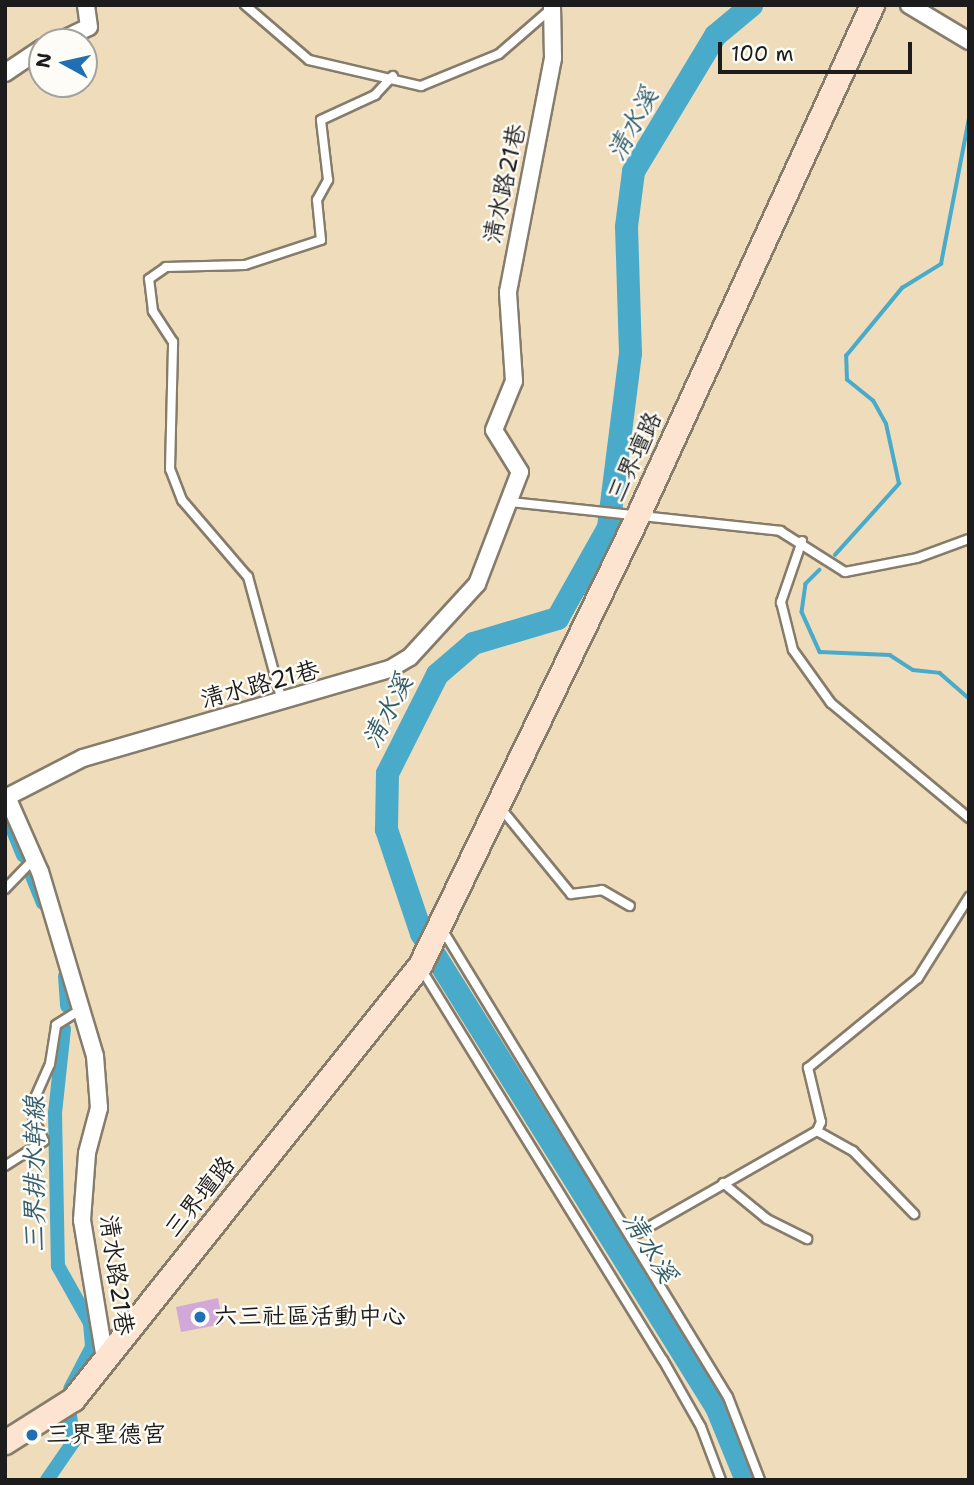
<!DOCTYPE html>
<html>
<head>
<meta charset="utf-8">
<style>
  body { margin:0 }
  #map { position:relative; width:974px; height:1485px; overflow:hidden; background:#efdcba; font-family:"Shantell Sans","LXGW WenKai TC",sans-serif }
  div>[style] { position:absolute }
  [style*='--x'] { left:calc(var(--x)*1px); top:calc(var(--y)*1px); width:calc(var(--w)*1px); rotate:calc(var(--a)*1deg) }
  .stream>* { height:3.5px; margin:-1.75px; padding:0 1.75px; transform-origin:1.75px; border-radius:1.75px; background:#49abc9 }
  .canal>* { height:14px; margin:-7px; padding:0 7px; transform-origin:7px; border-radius:7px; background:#49abc9 }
  .river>* { height:23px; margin:-11.5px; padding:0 11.5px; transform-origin:11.5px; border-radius:11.5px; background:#49abc9 }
  .building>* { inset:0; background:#d1a8d8 }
  .roads { filter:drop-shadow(2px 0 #867c6b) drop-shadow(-2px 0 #867c6b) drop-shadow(0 2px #867c6b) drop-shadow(0 -2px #867c6b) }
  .lane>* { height:8px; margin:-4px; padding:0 4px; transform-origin:4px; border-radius:4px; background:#fff }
  .street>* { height:16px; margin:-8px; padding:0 8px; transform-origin:8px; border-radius:8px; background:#fff }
  .secondary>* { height:23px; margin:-11.5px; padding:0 11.5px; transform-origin:11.5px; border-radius:11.5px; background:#fde4d0 }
  .dots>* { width:19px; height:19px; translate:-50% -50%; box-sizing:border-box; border:4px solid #fdfcf7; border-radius:50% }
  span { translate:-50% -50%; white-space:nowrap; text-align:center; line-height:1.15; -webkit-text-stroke:5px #fdfcf7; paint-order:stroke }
  .street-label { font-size:24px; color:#1c1c1c }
  .poi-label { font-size:24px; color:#1c1c1c }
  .left { translate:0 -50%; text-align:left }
  .water-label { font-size:26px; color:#305c6a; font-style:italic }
  .frame { position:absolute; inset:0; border:7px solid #1c1c1c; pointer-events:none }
  .north { position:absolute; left:28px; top:28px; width:70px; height:70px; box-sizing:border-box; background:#fdfcf7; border:2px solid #a3a29f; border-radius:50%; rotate:278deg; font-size:19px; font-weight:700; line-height:28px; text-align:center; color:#1c1c1c }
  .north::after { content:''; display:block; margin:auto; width:24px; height:32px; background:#1f6fb2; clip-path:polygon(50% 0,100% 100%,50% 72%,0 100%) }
  .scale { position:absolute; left:718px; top:42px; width:194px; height:32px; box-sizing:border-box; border:4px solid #1c1c1c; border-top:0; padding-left:9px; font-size:21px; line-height:24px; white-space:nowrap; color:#1c1c1c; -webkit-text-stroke:5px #fdfcf7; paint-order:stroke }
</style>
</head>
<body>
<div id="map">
  <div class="stream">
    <div style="--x:835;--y:555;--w:96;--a:-48"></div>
    <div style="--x:899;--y:484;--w:61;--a:-102.2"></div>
    <div style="--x:886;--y:424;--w:26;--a:-119"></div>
    <div style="--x:873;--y:401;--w:33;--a:-141"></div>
    <div style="--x:847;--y:380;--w:24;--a:-92"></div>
    <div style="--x:846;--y:356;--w:88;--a:-50.5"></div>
    <div style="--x:902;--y:288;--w:46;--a:-31.6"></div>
    <div style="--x:941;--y:264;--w:149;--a:-79.1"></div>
    <div style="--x:820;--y:570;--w:20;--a:135"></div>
    <div style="--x:806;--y:584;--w:28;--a:98"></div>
    <div style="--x:802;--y:612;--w:44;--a:65.8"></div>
    <div style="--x:820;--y:652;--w:70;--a:2.5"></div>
    <div style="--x:890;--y:655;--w:27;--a:33"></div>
    <div style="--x:913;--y:670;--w:27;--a:6"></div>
    <div style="--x:940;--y:673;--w:38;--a:41"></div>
  </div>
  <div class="canal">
    <div style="--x:5;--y:811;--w:48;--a:67.8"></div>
    <div style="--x:32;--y:876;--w:29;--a:68"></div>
    <div style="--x:65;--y:976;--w:30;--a:86"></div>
    <div style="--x:64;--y:1029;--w:84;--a:96.1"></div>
    <div style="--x:55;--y:1113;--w:153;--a:88.9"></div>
    <div style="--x:58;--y:1266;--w:65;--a:60.7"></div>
    <div style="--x:90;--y:1323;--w:24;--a:85"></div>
    <div style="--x:92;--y:1347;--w:47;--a:117.6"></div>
    <div style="--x:47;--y:1480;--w:47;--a:-55.3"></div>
    <div style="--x:74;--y:1441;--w:26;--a:-99"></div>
  </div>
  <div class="river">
    <div style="--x:746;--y:1480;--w:79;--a:-112.3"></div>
    <div style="--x:716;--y:1407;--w:558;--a:-121.9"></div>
    <div style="--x:421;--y:933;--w:110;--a:-108.6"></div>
    <div style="--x:386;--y:829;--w:56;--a:-89"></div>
    <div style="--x:387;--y:773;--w:111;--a:-63.2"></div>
    <div style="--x:437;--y:674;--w:48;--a:-40.7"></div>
    <div style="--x:473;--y:643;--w:88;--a:-16.6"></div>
    <div style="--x:557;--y:618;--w:104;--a:-60.7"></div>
    <div style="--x:608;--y:527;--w:175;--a:-82.8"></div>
    <div style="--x:630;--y:353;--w:127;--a:-91.8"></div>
    <div style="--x:626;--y:226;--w:55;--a:-82.7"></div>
    <div style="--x:633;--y:171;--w:159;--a:-58.9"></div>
    <div style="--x:715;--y:35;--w:47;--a:-39.8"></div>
  </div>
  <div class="building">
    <div style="clip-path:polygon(218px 1298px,223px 1324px,181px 1332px,176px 1307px)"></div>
  </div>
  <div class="roads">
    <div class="lane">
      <div style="--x:245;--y:5;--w:84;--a:40.7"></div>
      <div style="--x:309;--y:60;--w:115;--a:13.1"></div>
      <div style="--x:421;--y:86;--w:84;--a:-22.3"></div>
      <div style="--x:499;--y:54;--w:69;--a:-40.9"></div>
      <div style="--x:510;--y:502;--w:272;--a:6.1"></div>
      <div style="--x:780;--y:531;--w:77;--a:32.2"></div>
      <div style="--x:845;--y:572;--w:73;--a:-11"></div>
      <div style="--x:917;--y:558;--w:55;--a:-20.1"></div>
      <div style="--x:802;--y:541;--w:65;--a:109"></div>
      <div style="--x:781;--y:602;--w:49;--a:76"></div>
      <div style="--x:793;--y:650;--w:65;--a:54.4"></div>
      <div style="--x:831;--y:703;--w:180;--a:39.8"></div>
      <div style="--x:282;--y:701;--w:129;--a:-105.3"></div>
      <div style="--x:248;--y:577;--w:101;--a:-130.6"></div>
      <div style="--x:182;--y:500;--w:33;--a:-111"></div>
      <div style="--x:170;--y:469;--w:127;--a:-88.6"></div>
      <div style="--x:173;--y:342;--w:37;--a:-123"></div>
      <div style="--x:153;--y:311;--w:32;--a:-97"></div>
      <div style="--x:149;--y:279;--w:21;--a:-35"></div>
      <div style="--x:166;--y:267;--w:79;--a:-1.5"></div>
      <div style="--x:245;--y:265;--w:80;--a:-18.2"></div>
      <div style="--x:321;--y:240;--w:40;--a:-95.7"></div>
      <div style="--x:317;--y:200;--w:23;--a:-61"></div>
      <div style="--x:328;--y:180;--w:60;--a:-96.7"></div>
      <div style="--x:321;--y:120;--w:60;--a:-24.8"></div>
      <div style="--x:375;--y:95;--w:26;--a:-47"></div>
      <div style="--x:499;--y:806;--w:114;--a:50.7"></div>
      <div style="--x:571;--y:894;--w:31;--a:-7"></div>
      <div style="--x:602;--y:890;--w:32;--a:30"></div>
      <div style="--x:5;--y:889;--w:40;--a:-46"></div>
      <div style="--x:442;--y:929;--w:548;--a:58.57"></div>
      <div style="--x:728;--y:1397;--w:89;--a:68.9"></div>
      <div style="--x:420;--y:967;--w:462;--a:58.3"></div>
      <div style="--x:663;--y:1360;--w:77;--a:60.4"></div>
      <div style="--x:701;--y:1427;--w:57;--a:69.3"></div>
      <div style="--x:817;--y:1131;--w:41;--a:29.1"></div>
      <div style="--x:853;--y:1151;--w:88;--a:45.9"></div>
      <div style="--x:5;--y:1166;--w:46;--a:-32.7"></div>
      <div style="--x:44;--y:1141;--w:35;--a:-114"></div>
      <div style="--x:30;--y:1109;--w:49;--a:-66"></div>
      <div style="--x:50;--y:1064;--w:39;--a:-81"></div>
      <div style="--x:56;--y:1025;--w:25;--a:-32"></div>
      <div style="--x:723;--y:1183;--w:57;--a:39.3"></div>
      <div style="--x:767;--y:1219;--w:45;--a:26.6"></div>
      <div style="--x:631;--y:1237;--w:214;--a:-29.7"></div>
      <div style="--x:817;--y:1131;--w:10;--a:-66"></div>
      <div style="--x:821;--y:1122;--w:56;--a:-103.5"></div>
      <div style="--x:808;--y:1068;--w:142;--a:-39.3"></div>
      <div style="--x:918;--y:978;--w:96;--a:-57.8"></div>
    </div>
    <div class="street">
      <div style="--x:909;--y:5;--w:70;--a:31"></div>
      <div style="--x:58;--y:42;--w:34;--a:-26"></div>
      <div style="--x:89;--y:27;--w:22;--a:-98"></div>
      <div style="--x:5;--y:73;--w:45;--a:-34"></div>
      <div style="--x:105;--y:1359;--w:141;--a:-99.4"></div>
      <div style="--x:82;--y:1220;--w:67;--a:-85.7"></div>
      <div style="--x:87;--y:1153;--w:47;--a:-75.1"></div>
      <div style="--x:99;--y:1108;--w:52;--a:-94.4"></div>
      <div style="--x:95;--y:1056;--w:192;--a:-106.6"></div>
      <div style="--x:40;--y:872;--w:82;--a:-113.7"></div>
      <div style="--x:7;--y:797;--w:85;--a:-27.2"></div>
      <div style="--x:83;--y:758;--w:320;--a:-16.2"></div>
      <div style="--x:390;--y:669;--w:23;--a:-31"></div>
      <div style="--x:410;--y:657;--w:99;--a:-47.5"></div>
      <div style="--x:477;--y:584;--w:120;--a:-69"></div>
      <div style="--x:520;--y:472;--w:49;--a:-121.8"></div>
      <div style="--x:494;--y:430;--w:53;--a:-67.8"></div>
      <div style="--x:514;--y:381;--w:89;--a:-93.9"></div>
      <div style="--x:508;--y:292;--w:238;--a:-79.1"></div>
      <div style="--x:553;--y:58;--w:53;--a:-91.1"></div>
    </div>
    <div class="secondary">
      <div style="--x:5;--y:1442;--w:80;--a:-32.3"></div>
      <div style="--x:73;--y:1399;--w:556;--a:-51.36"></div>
      <div style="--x:420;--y:965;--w:500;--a:-64.15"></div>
      <div style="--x:638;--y:515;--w:561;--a:-65.35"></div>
    </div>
  </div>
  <div class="dots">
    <div style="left:200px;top:1317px;background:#1f6fb2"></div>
    <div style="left:32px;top:1435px;background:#1f6fb2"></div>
  </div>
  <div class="street-label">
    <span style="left:505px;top:184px;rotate:-78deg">清水路21巷</span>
    <span style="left:635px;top:457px;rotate:-65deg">三界壇路</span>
    <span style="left:260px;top:685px;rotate:-15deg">清水路21巷</span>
    <span style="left:200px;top:1197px;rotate:-51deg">三界壇路</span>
    <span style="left:116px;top:1275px;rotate:82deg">清水路21巷</span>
  </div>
  <div class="poi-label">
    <span class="left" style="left:214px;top:1317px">六三社區活動中心</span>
    <span class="left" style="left:46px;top:1435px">三界聖德宮</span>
  </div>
  <div class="water-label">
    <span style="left:632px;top:124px;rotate:-62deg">清水溪</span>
    <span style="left:387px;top:711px;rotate:-63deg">清水溪</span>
    <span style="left:34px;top:1174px;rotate:-90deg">三界排水幹線</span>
    <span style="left:650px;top:1247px;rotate:58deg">清水溪</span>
  </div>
  <div class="frame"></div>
  <div class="north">N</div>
  <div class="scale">100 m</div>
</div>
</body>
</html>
